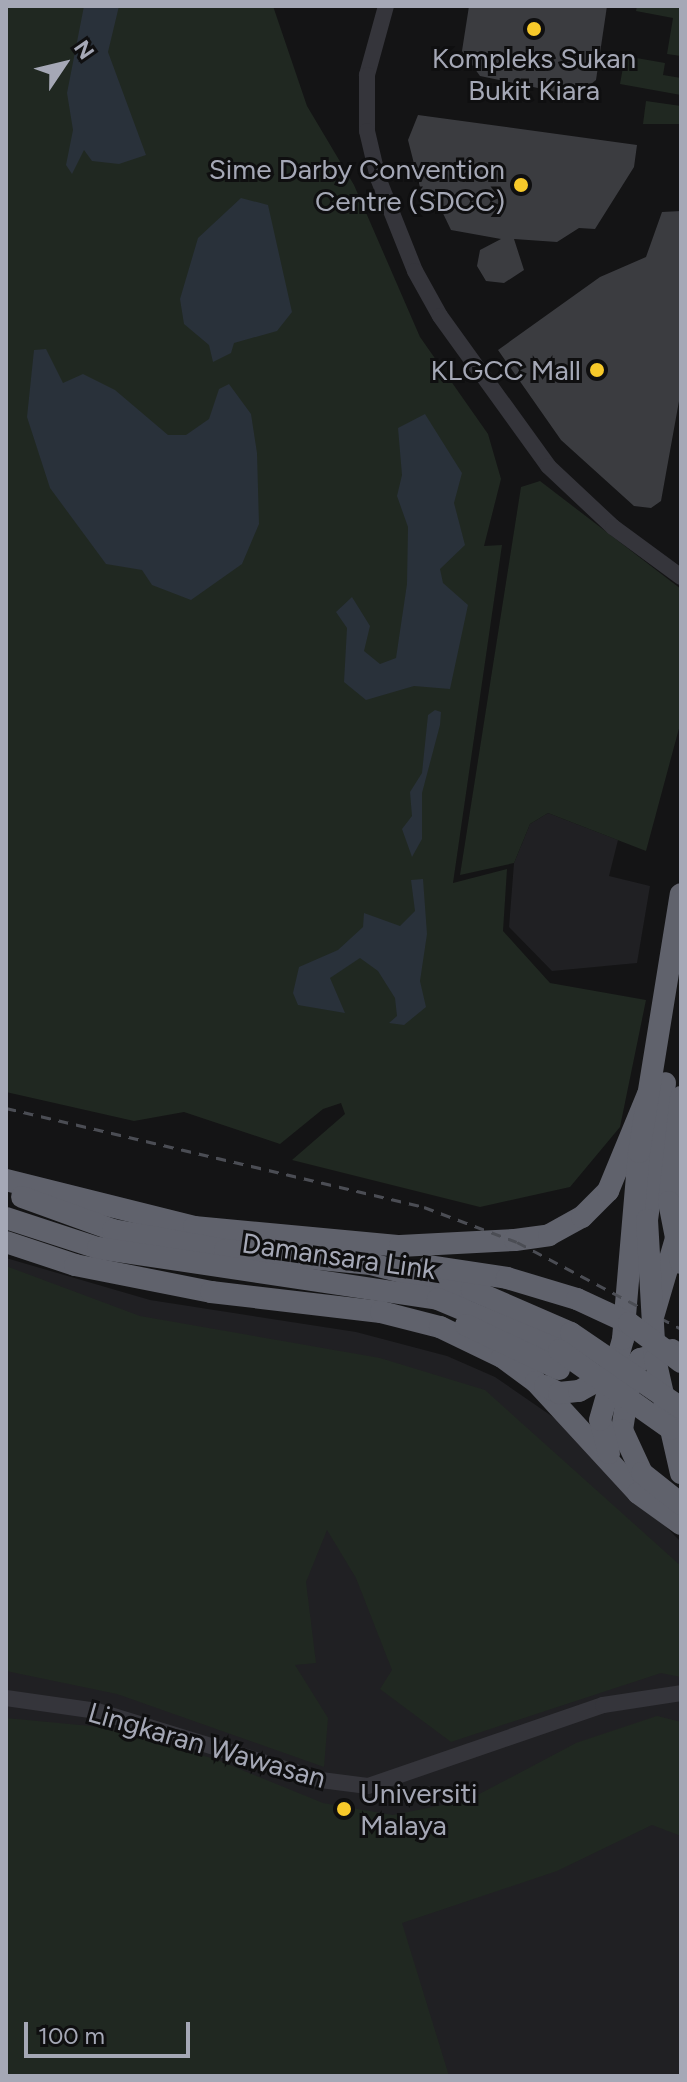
<!DOCTYPE html>
<html>
<head>
<meta charset="utf-8">
<style>
  body { margin:0 }
  #map { position:relative; width:687px; height:2082px; overflow:hidden; background:#141415; font-family:Figtree,sans-serif }
  div>[style] { position:absolute }
  [style*='--x'] { left:calc(var(--x)*1px); top:calc(var(--y)*1px); width:calc(var(--w)*1px); rotate:calc(var(--a)*1deg) }
  .built>* { inset:0; background:#202023 }
  .green>* { inset:0; background:#202821 }
  .water>* { inset:0; background:#29313a }
  .building>* { inset:0; background:#3b3c40 }
  .minor>* { height:16px; margin:-8px; padding:0 8px; transform-origin:8px; border-radius:8px; background:#35353b }
  .highway>* { height:22px; margin:-11px; padding:0 11px; transform-origin:11px; border-radius:11px; background:#60626c }
  .rail>* { height:3px; margin-top:-1.5px; transform-origin:0; background:repeating-linear-gradient(90deg,#4b4d54 0 10px,transparent 0 18px) }
  .highway-bridge>* { height:22px; margin:-11px; padding:0 11px; transform-origin:11px; border-radius:11px; background:#60626c }
  .dots>* { width:22px; height:22px; translate:-50% -50%; box-sizing:border-box; border:4px solid #0f0f10; border-radius:50% }
  span { translate:-50% -50%; white-space:nowrap; text-align:center; line-height:1.15; -webkit-text-stroke:6px #0f0f10; paint-order:stroke }
  .poi-label { font-size:28px; color:#a5a8b6 }
  .right { translate:-100% -50%; text-align:right }
  .left { translate:0 -50%; text-align:left }
  .street-label { font-size:28px; color:#a5a8b6 }
  .frame { position:absolute; inset:0; border:8px solid #a5a8b6; pointer-events:none }
  .north { position:absolute; left:24px; top:24px; width:80px; height:80px; -webkit-text-stroke:6px #0f0f10; paint-order:stroke; rotate:55deg; font-size:22px; font-weight:700; line-height:32px; text-align:center; color:#a5a8b6 }
  .north::after { content:''; display:block; margin:auto; width:28px; height:36px; background:#a5a8b6; clip-path:polygon(50% 0,100% 100%,50% 72%,0 100%) }
  .scale { position:absolute; left:24px; top:2022px; width:166px; height:36px; box-sizing:border-box; border:4px solid #a5a8b6; border-top:0; padding-left:10px; font-size:24px; line-height:28px; white-space:nowrap; color:#a5a8b6; -webkit-text-stroke:6px #0f0f10; paint-order:stroke }
</style>
</head>
<body>
<div id="map">
  <div class="built">
    <div style="clip-path:polygon(548px 813px,618px 840px,609px 876px,650px 886px,637px 963px,552px 971px,509px 927px,514px 863px,530px 824px)"></div>
    <div style="clip-path:polygon(6px 1258px,150px 1300px,356px 1332px,447px 1356px,495px 1377px,569px 1428px,681px 1542px,681px 2076px,6px 2076px)"></div>
  </div>
  <div class="green">
    <div style="clip-path:polygon(6px 6px,273px 6px,307px 106px,354px 185px,420px 337px,488px 434px,501px 479px,484px 546px,502px 545px,453px 883px,507px 869px,503px 931px,550px 983px,646px 1000px,620px 1127px,570px 1187px,480px 1207px,292px 1160px,345px 1114px,341px 1103px,323px 1109px,280px 1144px,184px 1112px,134px 1121px,6px 1092px)"></div>
    <div style="clip-path:polygon(637px 6px,681px 6px,681px 56px,667px 54px,673px 18px,636px 11px)"></div>
    <div style="clip-path:polygon(625px 56px,665px 63px,663px 75px,681px 78px,681px 95px,620px 84px)"></div>
    <div style="clip-path:polygon(646px 101px,681px 106px,681px 124px,643px 124px)"></div>
    <div style="clip-path:polygon(540px 481px,681px 589px,681px 721px,646px 851px,548px 813px,530px 824px,514px 863px,460px 875px,521px 487px)"></div>
    <div style="clip-path:polygon(6px 1266px,140px 1316px,380px 1358px,485px 1390px,681px 1566px,681px 1677px,661px 1673px,451px 1742px,380px 1689px,392px 1670px,356px 1578px,327px 1530px,306px 1582px,316px 1663px,295px 1665px,328px 1718px,324px 1767px,117px 1694px,6px 1671px)"></div>
    <div style="clip-path:polygon(657px 1716px,681px 1722px,681px 1836px,652px 1825px,557px 1871px,402px 1923px,449px 2076px,6px 2076px,6px 1718px,101px 1727px,215px 1759px,323px 1803px,393px 1815px,468px 1800px,576px 1743px)"></div>
  </div>
  <div class="water">
    <div style="clip-path:polygon(84px 6px,119px 6px,108px 52px,146px 155px,119px 164px,92px 161px,84px 150px,72px 174px,66px 165px,73px 130px,67px 93px)"></div>
    <div style="clip-path:polygon(241px 198px,268px 205px,292px 312px,277px 331px,234px 343px,231px 353px,213px 362px,209px 345px,184px 324px,180px 299px,198px 238px)"></div>
    <div style="clip-path:polygon(46px 349px,63px 383px,83px 374px,115px 390px,168px 435px,186px 435px,209px 419px,219px 389px,229px 384px,251px 414px,257px 453px,259px 524px,242px 564px,191px 600px,152px 585px,142px 570px,106px 564px,50px 488px,27px 417px,34px 350px)"></div>
    <div style="clip-path:polygon(425px 414px,462px 473px,454px 503px,465px 545px,440px 569px,443px 583px,468px 605px,450px 689px,414px 686px,366px 700px,344px 682px,347px 628px,336px 612px,352px 597px,370px 626px,364px 651px,380px 664px,396px 658px,407px 584px,408px 527px,397px 496px,402px 475px,398px 428px)"></div>
    <div style="clip-path:polygon(435px 710px,441px 712px,440px 725px,422px 793px,422px 839px,412px 857px,402px 829px,412px 816px,410px 792px,422px 773px,428px 715px)"></div>
    <div style="clip-path:polygon(423px 879px,427px 934px,420px 981px,426px 1007px,404px 1025px,389px 1023px,397px 1016px,395px 998px,378px 971px,360px 958px,330px 978px,345px 1013px,298px 1005px,293px 993px,299px 967px,338px 950px,363px 927px,364px 913px,400px 926px,415px 911px,411px 880px)"></div>
  </div>
  <div class="building">
    <div style="clip-path:polygon(469px 6px,607px 6px,596px 80px,576px 96px,480px 76px,462px 51px)"></div>
    <div style="clip-path:polygon(418px 115px,637px 145px,634px 167px,595px 229px,579px 228px,557px 242px,514px 239px,524px 270px,504px 283px,486px 281px,477px 266px,480px 250px,501px 239px,451px 230px,439px 205px,424px 203px,408px 140px)"></div>
    <div style="clip-path:polygon(681px 211px,681px 390px,661px 501px,651px 508px,634px 506px,561px 440px,498px 350px,600px 277px,646px 257px,662px 212px)"></div>
  </div>
  <div class="minor">
    <div style="--x:386;--y:6;--w:72;--a:105.4"></div>
    <div style="--x:367;--y:75;--w:56;--a:90"></div>
    <div style="--x:367;--y:131;--w:48;--a:76.8"></div>
    <div style="--x:378;--y:178;--w:100;--a:68.3"></div>
    <div style="--x:415;--y:271;--w:51;--a:60.9"></div>
    <div style="--x:440;--y:316;--w:185;--a:54.2"></div>
    <div style="--x:548;--y:466;--w:89;--a:43.2"></div>
    <div style="--x:613;--y:527;--w:84;--a:36.3"></div>
    <div style="--x:6;--y:1698;--w:92;--a:8.1"></div>
    <div style="--x:97;--y:1711;--w:234;--a:17.1"></div>
    <div style="--x:321;--y:1780;--w:47;--a:7.3"></div>
    <div style="--x:368;--y:1786;--w:249;--a:-19"></div>
    <div style="--x:603;--y:1705;--w:79;--a:-8.7"></div>
  </div>
  <div class="highway">
    <div style="--x:6;--y:1180;--w:194;--a:14"></div>
    <div style="--x:194;--y:1227;--w:207;--a:5.3"></div>
    <div style="--x:400;--y:1246;--w:115;--a:-3"></div>
    <div style="--x:515;--y:1240;--w:34;--a:-8"></div>
    <div style="--x:549;--y:1235;--w:38;--a:-29"></div>
    <div style="--x:582;--y:1217;--w:37;--a:-45"></div>
    <div style="--x:608;--y:1191;--w:105;--a:-67.6"></div>
    <div style="--x:22;--y:1197;--w:97;--a:19.9"></div>
    <div style="--x:113;--y:1230;--w:114;--a:10.1"></div>
    <div style="--x:225;--y:1250;--w:147;--a:5.5"></div>
    <div style="--x:371;--y:1264;--w:104;--a:14.4"></div>
    <div style="--x:472;--y:1290;--w:108;--a:23.5"></div>
    <div style="--x:6;--y:1218;--w:97;--a:18.1"></div>
    <div style="--x:98;--y:1248;--w:344;--a:8.5"></div>
    <div style="--x:438;--y:1299;--w:131;--a:22.9"></div>
    <div style="--x:647;--y:1220;--w:138;--a:-82.5"></div>
    <div style="--x:6;--y:1242;--w:73;--a:18.4"></div>
    <div style="--x:75;--y:1265;--w:139;--a:11.2"></div>
    <div style="--x:211;--y:1292;--w:171;--a:6.7"></div>
    <div style="--x:381;--y:1312;--w:61;--a:14.3"></div>
    <div style="--x:440;--y:1327;--w:69;--a:25.8"></div>
    <div style="--x:502;--y:1357;--w:42;--a:36.3"></div>
    <div style="--x:536;--y:1382;--w:151;--a:47.4"></div>
    <div style="--x:638;--y:1493;--w:53;--a:35.8"></div>
    <div style="--x:429;--y:1266;--w:79;--a:8.7"></div>
    <div style="--x:507;--y:1278;--w:73;--a:16.7"></div>
    <div style="--x:653;--y:1317;--w:85;--a:-73.7"></div>
    <div style="--x:466;--y:1325;--w:103;--a:25.3"></div>
    <div style="--x:672;--y:1350;--w:33;--a:164"></div>
    <div style="--x:640;--y:1359;--w:17;--a:123"></div>
    <div style="--x:631;--y:1373;--w:58;--a:99"></div>
    <div style="--x:622;--y:1430;--w:47;--a:65.1"></div>
    <div style="--x:642;--y:1473;--w:50;--a:38.5"></div>
    <div style="--x:545;--y:1386;--w:16;--a:27"></div>
    <div style="--x:559;--y:1393;--w:20;--a:-6"></div>
    <div style="--x:579;--y:1391;--w:41;--a:-29.1"></div>
    <div style="--x:609;--y:1453;--w:34;--a:-105"></div>
    <div style="--x:600;--y:1420;--w:84;--a:-74.1"></div>
    <div style="--x:623;--y:1339;--w:188;--a:-85.1"></div>
    <div style="--x:639;--y:1152;--w:261;--a:-80.8"></div>
  </div>
  <div class="rail">
    <div style="--x:6;--y:1108;--w:430;--a:13.3"></div>
    <div style="--x:424;--y:1207;--w:99;--a:20.6"></div>
    <div style="--x:517;--y:1242;--w:186;--a:27.9"></div>
  </div>
  <div class="highway-bridge">
    <div style="--x:681;--y:1097;--w:106;--a:96.5"></div>
    <div style="--x:669;--y:1202;--w:62;--a:78.9"></div>
    <div style="--x:647;--y:1220;--w:139;--a:86.7"></div>
    <div style="--x:655;--y:1359;--w:117;--a:77.2"></div>
    <div style="--x:577;--y:1299;--w:57;--a:24.8"></div>
    <div style="--x:629;--y:1323;--w:65;--a:36.9"></div>
    <div style="--x:571;--y:1333;--w:133;--a:34.3"></div>
    <div style="--x:559;--y:1350;--w:137;--a:35.2"></div>
  </div>
  <div class="dots">
    <div style="left:534px;top:29px;background:#f7c92a"></div>
    <div style="left:521px;top:185px;background:#f7c92a"></div>
    <div style="left:597px;top:370px;background:#f7c92a"></div>
    <div style="left:344px;top:1809px;background:#f7c92a"></div>
  </div>
  <div class="poi-label">
    <span style="left:534px;top:74px">Kompleks Sukan<br>Bukit Kiara</span>
    <span class="right" style="left:505px;top:185px">Sime Darby Convention<br>Centre (SDCC)</span>
    <span class="right" style="left:581px;top:370px">KLGCC Mall</span>
    <span class="left" style="left:360px;top:1809px">Universiti<br>Malaya</span>
  </div>
  <div class="street-label">
    <span style="left:339px;top:1256px;rotate:8deg">Damansara Link</span>
    <span style="left:207px;top:1745px;rotate:16deg">Lingkaran Wawasan</span>
  </div>
  <div class="frame"></div>
  <div class="north">N</div>
  <div class="scale">100 m</div>
</div>
</body>
</html>
